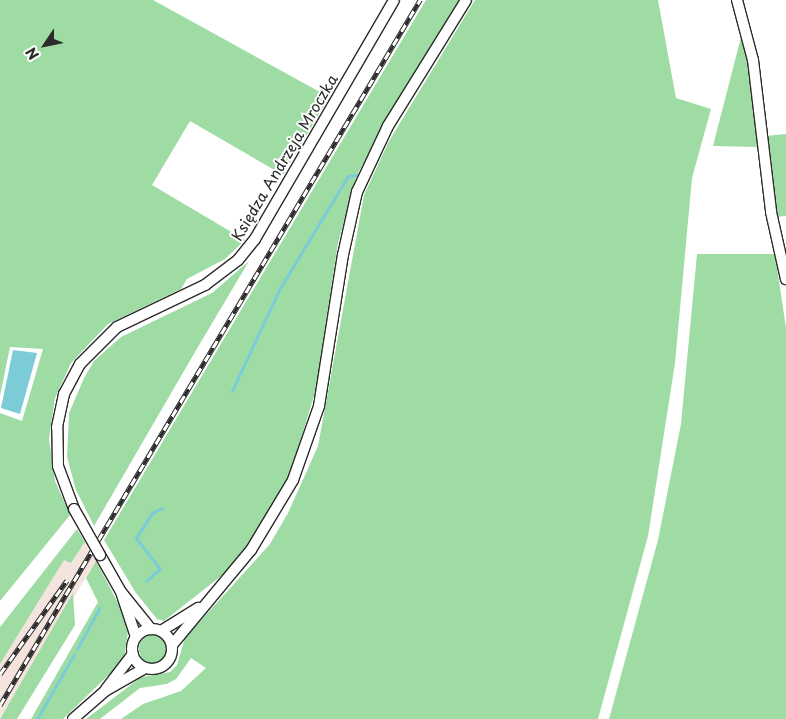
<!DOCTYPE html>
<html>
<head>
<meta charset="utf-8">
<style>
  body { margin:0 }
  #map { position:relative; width:786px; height:719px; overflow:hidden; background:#fff; font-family:"Playpen Sans",sans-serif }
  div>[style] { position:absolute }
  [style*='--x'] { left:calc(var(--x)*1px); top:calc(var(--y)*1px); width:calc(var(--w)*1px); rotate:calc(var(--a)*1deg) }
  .built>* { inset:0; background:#f4e4dd }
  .green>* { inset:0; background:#9edca4 }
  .round { border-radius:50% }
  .water>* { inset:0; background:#7cccd7 }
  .stream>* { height:2.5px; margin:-1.25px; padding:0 1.25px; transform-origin:1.25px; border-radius:1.25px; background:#7cccd7 }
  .roads { filter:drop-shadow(1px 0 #2b2b2b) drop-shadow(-1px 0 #2b2b2b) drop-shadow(0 1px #2b2b2b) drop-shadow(0 -1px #2b2b2b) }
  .minor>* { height:10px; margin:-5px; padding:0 5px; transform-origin:5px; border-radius:5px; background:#fff }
  .minor>.ring { margin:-5px; padding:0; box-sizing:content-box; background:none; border:10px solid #fff; border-radius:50% }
  .rail>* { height:4.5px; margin-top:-2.25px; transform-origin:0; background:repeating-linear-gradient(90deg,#fff 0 8px,#2b2b2b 0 16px); box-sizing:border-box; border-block:1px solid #2b2b2b }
  .bridges { filter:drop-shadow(1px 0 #2b2b2b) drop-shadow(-1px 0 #2b2b2b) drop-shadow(0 1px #2b2b2b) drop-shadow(0 -1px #2b2b2b) }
  .minor-bridge>* { height:10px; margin:-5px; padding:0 5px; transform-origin:5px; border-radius:5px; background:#fff }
  span { translate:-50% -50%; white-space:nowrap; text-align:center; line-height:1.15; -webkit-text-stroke:4px #fff; paint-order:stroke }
  .street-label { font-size:15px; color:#2b2b2b }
  .north { position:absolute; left:20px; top:20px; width:50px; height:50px; -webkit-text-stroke:4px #fff; paint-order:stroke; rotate:236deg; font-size:14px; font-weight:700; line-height:20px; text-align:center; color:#2b2b2b }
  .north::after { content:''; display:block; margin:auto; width:18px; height:22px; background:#2b2b2b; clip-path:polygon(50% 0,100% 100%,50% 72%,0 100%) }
</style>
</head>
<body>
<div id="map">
  <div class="built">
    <div style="clip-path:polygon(85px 542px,96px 561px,0 718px,0 664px,64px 559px,71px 563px)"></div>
  </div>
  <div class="green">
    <div style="clip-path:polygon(0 0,153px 0,329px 97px,283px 175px,190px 121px,152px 185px,245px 240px,225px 259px,187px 279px,181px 289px,108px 324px,71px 363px,55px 398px,49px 439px,55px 481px,70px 515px,0 601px,0 413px,22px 421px,43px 349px,10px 347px,0 396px)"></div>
    <div style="clip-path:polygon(426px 0,460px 0,392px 110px,357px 175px,338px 243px,316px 389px,291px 472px,272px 509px,230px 569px,164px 621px,157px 619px,136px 593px,104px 540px)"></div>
    <div style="clip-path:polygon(475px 0,658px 0,676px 98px,711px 109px,692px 178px,675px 363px,648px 536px,598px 719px,121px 719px,143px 704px,181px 691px,206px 668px,191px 658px,176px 679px,167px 684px,140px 688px,100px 719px,86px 719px,141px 677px,170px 672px,177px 665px,185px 638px,270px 544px,288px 513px,318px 446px,364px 195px,389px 141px)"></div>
    <div style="clip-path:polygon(741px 37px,748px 51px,759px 147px,713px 146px)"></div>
    <div style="clip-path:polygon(786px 134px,786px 216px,775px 217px,765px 136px)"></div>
    <div style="clip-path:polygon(697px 254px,775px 254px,786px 328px,786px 719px,609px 719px,658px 540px,681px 424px)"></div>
    <div style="clip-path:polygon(249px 261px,195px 352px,94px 526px,76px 490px,67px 457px,69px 413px,84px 378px,94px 361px,121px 337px,212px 293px)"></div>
    <div style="clip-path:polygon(77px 529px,85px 542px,71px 563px,64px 560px,0 664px,0 627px)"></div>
    <div style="clip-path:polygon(96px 561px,129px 624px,124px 660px,63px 719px,31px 719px,98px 602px,86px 578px)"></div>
    <div style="clip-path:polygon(73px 593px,75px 625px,17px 719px,0 719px)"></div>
    <div class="round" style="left:139px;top:635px;width:28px;height:28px"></div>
  </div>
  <div class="water">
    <div style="clip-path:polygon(13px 350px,37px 353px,20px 414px,1px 408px)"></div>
  </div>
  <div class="stream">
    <div style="--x:232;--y:391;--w:111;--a:-65"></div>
    <div style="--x:279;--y:290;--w:133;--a:-58.8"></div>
    <div style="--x:348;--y:176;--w:9;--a:-6"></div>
    <div style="--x:146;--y:581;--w:18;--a:-41"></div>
    <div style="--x:160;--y:569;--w:39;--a:-128"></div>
    <div style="--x:136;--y:538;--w:30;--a:-57"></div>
    <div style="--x:152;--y:513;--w:11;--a:-27"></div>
    <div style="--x:77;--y:649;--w:46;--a:-61.2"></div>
    <div style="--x:37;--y:719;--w:74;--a:-60"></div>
  </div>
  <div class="roads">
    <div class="minor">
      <div style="--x:737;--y:0;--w:62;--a:75.1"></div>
      <div style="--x:753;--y:60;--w:153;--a:83.2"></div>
      <div style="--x:771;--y:212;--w:69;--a:77.4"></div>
      <div style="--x:74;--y:509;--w:46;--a:-110.4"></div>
      <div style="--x:58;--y:466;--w:39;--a:-91"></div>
      <div style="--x:57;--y:427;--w:34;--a:-78"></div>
      <div style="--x:64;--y:394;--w:34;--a:-62"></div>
      <div style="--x:80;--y:364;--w:52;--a:-45"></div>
      <div style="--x:117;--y:327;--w:98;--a:-25.5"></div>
      <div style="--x:205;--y:285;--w:41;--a:-37.1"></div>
      <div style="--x:238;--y:260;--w:27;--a:-51"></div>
      <div style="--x:255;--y:239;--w:276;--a:-59.8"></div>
      <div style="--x:100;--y:555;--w:43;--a:60.4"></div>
      <div style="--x:121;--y:592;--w:48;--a:51"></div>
      <div style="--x:122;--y:595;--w:44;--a:71.6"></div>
      <div class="ring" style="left:132px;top:629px;width:30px;height:30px"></div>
      <div style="--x:161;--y:631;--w:44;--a:-31.9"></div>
      <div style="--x:172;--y:645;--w:124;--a:-50.3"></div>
      <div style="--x:251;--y:550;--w:82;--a:-59"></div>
      <div style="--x:293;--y:480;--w:78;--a:-70.6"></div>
      <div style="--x:319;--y:406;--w:153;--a:-81"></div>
      <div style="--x:343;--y:255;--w:65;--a:-77.5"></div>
      <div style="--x:357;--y:192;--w:73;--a:-64.8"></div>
      <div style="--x:388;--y:126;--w:148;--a:-58.2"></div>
      <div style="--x:106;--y:689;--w:44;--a:-52.4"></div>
      <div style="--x:73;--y:719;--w:43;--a:-41.2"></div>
      <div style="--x:105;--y:691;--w:46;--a:-29.9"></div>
    </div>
  </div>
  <div class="rail">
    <div style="--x:0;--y:674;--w:115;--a:-54.5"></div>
    <div style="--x:0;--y:705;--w:821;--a:-59.22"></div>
  </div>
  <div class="bridges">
    <div class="minor-bridge">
      <div style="--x:74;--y:509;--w:53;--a:60.5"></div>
    </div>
  </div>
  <div class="street-label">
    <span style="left:284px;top:157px;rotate:-59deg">Księdza Andrzeja Mroczka</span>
  </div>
  <div class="north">N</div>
</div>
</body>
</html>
